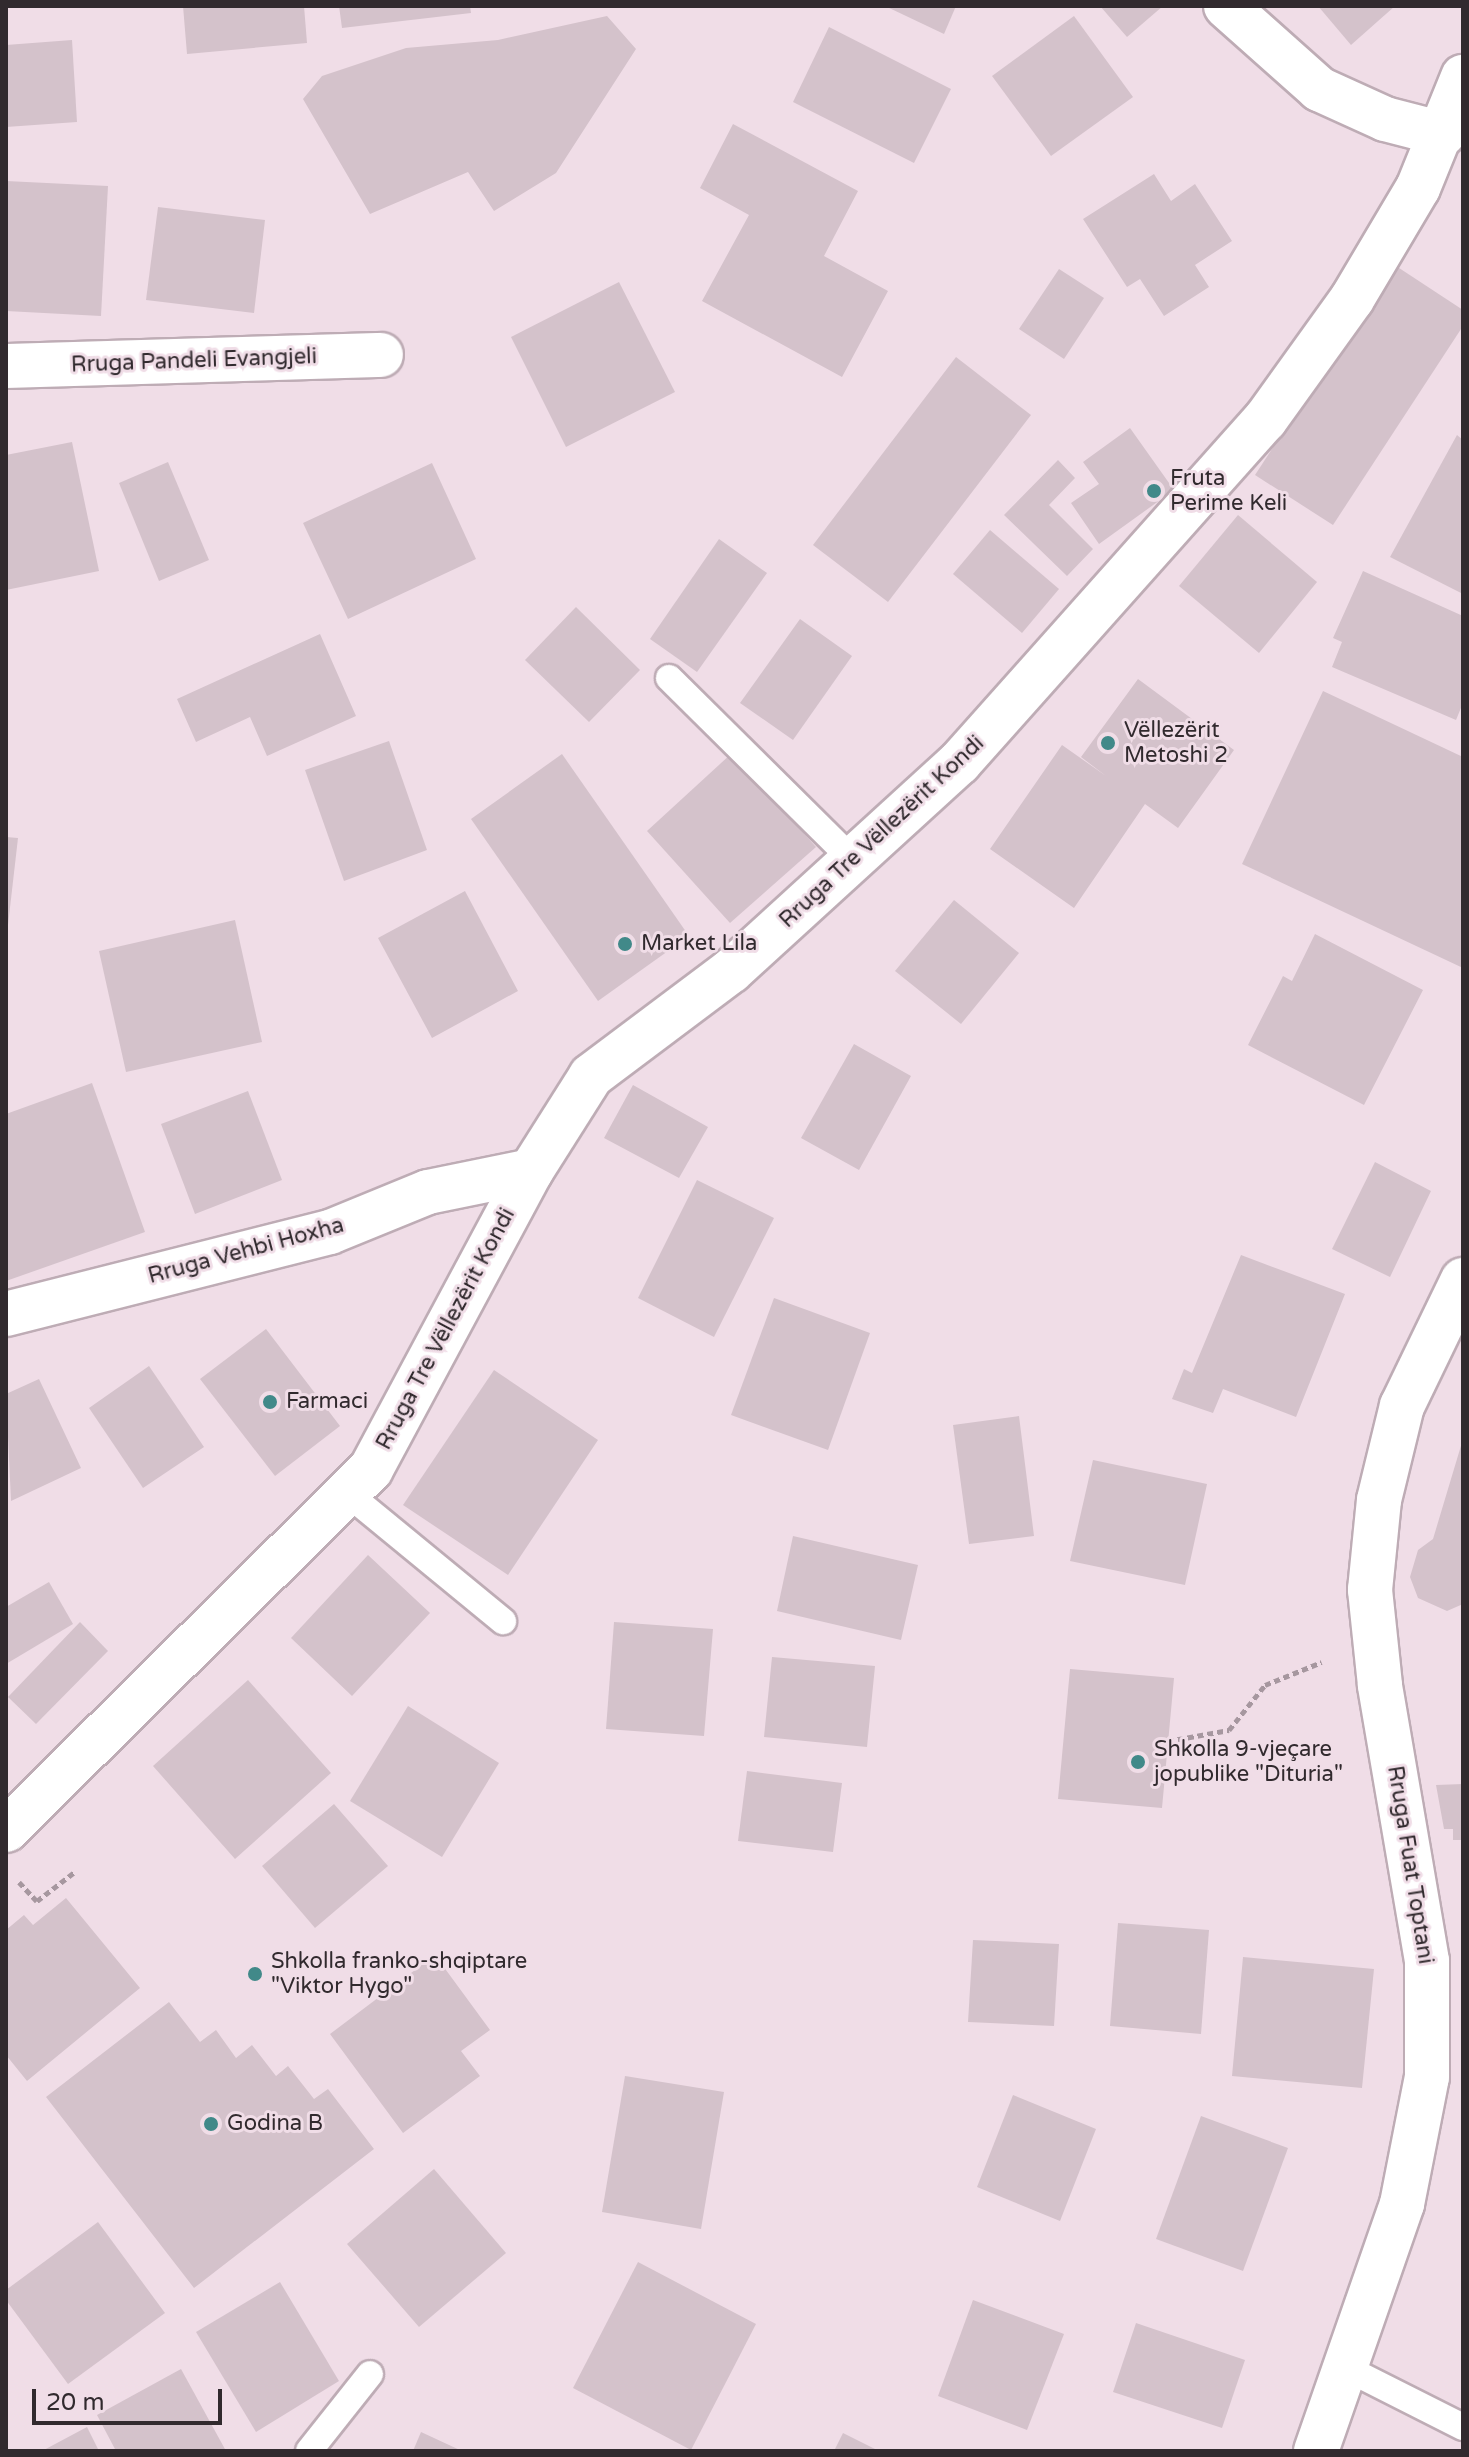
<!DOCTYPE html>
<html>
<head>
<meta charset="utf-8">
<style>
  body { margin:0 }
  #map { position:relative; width:1469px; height:2457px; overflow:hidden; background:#f0dde7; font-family:"Varela Round",sans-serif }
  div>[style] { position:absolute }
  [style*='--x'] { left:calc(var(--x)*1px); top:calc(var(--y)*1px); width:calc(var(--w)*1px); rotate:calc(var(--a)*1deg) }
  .building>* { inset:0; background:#d4c2cb }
  .path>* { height:5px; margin-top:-2.5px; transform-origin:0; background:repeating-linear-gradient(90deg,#a6979f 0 6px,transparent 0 10px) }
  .roads { filter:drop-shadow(2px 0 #beacb5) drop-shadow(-2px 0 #beacb5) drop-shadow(0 2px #beacb5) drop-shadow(0 -2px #beacb5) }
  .lane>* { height:26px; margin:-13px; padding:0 13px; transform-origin:13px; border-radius:13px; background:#fff }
  .street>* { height:44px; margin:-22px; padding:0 22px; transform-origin:22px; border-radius:22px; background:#fff }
  .secondary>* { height:44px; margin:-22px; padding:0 22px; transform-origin:22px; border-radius:22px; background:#fff }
  .dots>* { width:22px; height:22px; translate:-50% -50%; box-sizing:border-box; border:4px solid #f0dde7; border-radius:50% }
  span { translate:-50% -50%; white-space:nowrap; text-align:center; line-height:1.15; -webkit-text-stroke:6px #f0dde7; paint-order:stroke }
  .street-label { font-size:22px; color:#312a2e }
  .poi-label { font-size:22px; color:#312a2e }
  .left { translate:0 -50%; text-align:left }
  .frame { position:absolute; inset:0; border:8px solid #312a2e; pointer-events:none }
  .scale { position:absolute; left:32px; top:2389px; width:190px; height:36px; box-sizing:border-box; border:4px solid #312a2e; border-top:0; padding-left:10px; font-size:24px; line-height:28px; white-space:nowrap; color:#312a2e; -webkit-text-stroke:6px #f0dde7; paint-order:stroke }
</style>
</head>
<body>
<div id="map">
  <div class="building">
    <div style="clip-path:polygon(183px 6px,304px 6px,307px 43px,187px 54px)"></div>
    <div style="clip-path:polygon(339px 6px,470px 6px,471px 13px,342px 28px)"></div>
    <div style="clip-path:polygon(885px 6px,956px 6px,944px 34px)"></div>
    <div style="clip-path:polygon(1100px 6px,1163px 6px,1127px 37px)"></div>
    <div style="clip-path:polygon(1318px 6px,1395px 6px,1351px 45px)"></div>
    <div style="clip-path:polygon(607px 16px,636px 49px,556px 173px,494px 211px,468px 172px,370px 214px,303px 99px,322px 76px,406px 48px,498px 40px)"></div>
    <div style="clip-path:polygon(1074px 16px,1133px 97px,1051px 156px,992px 76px)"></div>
    <div style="clip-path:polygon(829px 27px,951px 89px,914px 163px,793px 102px)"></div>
    <div style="clip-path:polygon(72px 40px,77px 122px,6px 127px,6px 45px)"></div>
    <div style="clip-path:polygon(733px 124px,858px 191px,824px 256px,888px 291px,842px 377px,702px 301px,749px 215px,700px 188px)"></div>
    <div style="clip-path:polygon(1154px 174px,1171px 201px,1195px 184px,1232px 241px,1195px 265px,1209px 287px,1164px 316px,1140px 279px,1127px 287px,1083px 219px)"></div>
    <div style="clip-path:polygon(6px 181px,108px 186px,101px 316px,6px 311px)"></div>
    <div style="clip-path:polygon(158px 207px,265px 220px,254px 313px,146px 300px)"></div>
    <div style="clip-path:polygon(1393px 264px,1463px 310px,1463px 326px,1333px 525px,1255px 475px)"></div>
    <div style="clip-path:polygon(1059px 269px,1104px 298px,1064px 359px,1019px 329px)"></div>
    <div style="clip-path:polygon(619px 282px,675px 392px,566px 447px,511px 337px)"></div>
    <div style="clip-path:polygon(956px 357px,1031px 415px,888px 602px,813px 545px)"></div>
    <div style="clip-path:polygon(1130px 428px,1174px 490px,1099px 544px,1071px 503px,1099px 484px,1083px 462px)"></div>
    <div style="clip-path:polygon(1457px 435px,1463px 440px,1463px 594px,1390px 557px)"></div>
    <div style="clip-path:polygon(72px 442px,99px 571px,6px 590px,6px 455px)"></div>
    <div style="clip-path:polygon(1058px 460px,1075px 478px,1049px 505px,1093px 549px,1067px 576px,1004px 515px)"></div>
    <div style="clip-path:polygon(168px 462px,209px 560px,159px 581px,119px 483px)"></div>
    <div style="clip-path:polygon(432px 463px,476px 559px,348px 619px,303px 523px)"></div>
    <div style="clip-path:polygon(1238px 515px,1317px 582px,1259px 653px,1179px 586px)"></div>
    <div style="clip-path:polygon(990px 530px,1059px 589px,1022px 633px,953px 574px)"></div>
    <div style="clip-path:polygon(719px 539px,767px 573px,697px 672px,650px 639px)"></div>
    <div style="clip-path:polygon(1363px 571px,1463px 616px,1463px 703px,1456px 720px,1332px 667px,1342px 642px,1333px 638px)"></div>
    <div style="clip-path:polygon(576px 607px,640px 670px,589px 722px,525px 660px)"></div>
    <div style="clip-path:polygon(800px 619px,852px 656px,793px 740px,740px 703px)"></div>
    <div style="clip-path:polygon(320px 634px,356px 716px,267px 756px,250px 717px,196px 742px,177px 699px)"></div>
    <div style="clip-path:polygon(1138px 679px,1234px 750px,1178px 828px,1145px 804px,1074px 908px,990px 849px,1062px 745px,1106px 776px,1081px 757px)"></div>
    <div style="clip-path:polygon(1323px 691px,1463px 757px,1463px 968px,1242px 864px)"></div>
    <div style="clip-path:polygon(389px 741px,427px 850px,344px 881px,305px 770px)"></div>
    <div style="clip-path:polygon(732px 753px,816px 847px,730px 923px,647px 831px)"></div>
    <div style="clip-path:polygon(562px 754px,689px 936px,598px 1001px,471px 819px)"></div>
    <div style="clip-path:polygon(6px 837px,18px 838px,8px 925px,6px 925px)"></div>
    <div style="clip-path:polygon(465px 891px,518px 991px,432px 1038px,378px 938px)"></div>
    <div style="clip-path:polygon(954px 900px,1019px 953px,961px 1024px,895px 971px)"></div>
    <div style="clip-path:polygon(235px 920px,262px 1042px,126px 1072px,99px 951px)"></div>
    <div style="clip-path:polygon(1315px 934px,1423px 990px,1364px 1105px,1248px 1045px,1283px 976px,1292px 981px)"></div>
    <div style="clip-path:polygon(854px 1044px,911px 1076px,859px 1170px,801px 1138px)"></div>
    <div style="clip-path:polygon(92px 1083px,145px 1232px,6px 1281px,6px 1114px)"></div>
    <div style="clip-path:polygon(633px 1085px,708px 1127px,679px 1178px,604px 1138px)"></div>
    <div style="clip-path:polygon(248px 1091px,282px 1180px,195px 1214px,161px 1124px)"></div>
    <div style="clip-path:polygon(1375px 1162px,1431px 1191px,1390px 1277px,1332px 1249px)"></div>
    <div style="clip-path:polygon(697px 1180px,774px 1218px,714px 1337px,638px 1298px)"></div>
    <div style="clip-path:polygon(1241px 1255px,1345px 1294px,1296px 1417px,1223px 1389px,1213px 1413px,1172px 1399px,1184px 1369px,1192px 1373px)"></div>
    <div style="clip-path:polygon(774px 1298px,870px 1333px,828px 1450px,731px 1415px)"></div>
    <div style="clip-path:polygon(266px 1329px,340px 1426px,275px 1476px,200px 1379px)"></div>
    <div style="clip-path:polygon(149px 1366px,204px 1447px,143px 1488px,89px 1408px)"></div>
    <div style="clip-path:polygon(494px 1370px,598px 1440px,508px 1575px,403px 1505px)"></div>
    <div style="clip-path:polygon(39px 1379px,81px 1468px,11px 1501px,6px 1394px)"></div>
    <div style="clip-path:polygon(1019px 1416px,1034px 1536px,969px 1544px,953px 1425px)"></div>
    <div style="clip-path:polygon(1463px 1439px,1463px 1604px,1447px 1611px,1418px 1598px,1410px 1577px,1418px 1550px,1433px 1539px)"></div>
    <div style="clip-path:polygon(1093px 1460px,1207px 1484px,1185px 1585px,1070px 1561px)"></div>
    <div style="clip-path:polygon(793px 1536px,918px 1565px,901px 1640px,777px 1611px)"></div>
    <div style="clip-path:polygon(368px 1555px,430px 1613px,352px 1696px,291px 1638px)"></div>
    <div style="clip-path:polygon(49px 1582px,73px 1624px,6px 1664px,6px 1607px)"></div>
    <div style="clip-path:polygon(80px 1622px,108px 1651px,36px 1724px,8px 1697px)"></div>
    <div style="clip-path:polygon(614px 1622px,713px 1629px,704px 1736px,606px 1729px)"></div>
    <div style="clip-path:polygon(772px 1657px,875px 1666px,867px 1747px,764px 1737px)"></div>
    <div style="clip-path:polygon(1070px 1669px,1174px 1678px,1162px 1808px,1058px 1799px)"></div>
    <div style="clip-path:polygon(248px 1680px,331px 1773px,235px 1859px,153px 1766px)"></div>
    <div style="clip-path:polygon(408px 1706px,499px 1763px,442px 1857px,350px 1801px)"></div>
    <div style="clip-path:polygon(747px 1771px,842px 1783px,833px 1852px,738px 1841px)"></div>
    <div style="clip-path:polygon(1463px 1784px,1463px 1840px,1453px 1840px,1453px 1829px,1444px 1829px,1436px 1785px)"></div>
    <div style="clip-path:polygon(334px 1804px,388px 1866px,315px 1928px,262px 1866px)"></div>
    <div style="clip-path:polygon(66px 1898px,140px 1988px,27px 2081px,6px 2055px,6px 1930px,24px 1915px,33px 1925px)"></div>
    <div style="clip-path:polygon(1118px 1923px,1209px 1930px,1201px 2034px,1110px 2026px)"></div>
    <div style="clip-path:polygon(973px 1940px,1059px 1944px,1054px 2026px,968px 2022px)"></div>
    <div style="clip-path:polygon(435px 1955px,490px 2030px,461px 2051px,480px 2076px,403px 2133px,330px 2034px)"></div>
    <div style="clip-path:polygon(1243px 1957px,1374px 1969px,1362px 2088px,1232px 2076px)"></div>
    <div style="clip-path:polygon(169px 2002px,200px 2042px,216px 2030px,236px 2058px,252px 2045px,276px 2076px,288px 2066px,314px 2099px,328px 2089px,374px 2149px,194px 2288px,46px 2097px)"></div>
    <div style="clip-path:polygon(625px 2076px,724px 2092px,701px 2229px,602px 2212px)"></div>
    <div style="clip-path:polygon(1013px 2095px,1096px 2129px,1060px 2221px,977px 2187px)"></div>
    <div style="clip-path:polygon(1201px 2116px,1288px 2148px,1243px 2271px,1156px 2239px)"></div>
    <div style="clip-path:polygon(434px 2169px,506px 2253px,419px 2327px,347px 2244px)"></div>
    <div style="clip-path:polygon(98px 2222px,165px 2313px,68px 2384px,6px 2300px,6px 2290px)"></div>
    <div style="clip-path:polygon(638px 2262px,756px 2324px,691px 2450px,573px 2388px)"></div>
    <div style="clip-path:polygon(280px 2282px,339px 2381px,256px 2432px,196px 2332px)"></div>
    <div style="clip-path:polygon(973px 2300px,1064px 2334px,1027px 2430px,938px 2396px)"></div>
    <div style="clip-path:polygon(1136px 2323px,1245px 2360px,1222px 2428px,1113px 2392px)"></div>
    <div style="clip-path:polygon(181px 2369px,226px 2451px,116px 2451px,97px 2415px)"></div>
    <div style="clip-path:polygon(87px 2427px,99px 2451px,42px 2451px)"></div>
    <div style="clip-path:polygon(421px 2432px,462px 2451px,413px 2451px)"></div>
    <div style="clip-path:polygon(843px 2433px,879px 2451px,834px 2451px)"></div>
  </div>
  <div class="path">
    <div style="--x:1168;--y:1741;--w:62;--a:-10.2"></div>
    <div style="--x:1229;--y:1730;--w:58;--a:-51.3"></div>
    <div style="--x:1265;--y:1685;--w:61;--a:-22"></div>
    <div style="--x:19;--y:1882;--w:26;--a:47"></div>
    <div style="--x:37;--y:1901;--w:49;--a:-37.6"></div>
  </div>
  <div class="roads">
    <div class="lane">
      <div style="--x:669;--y:678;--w:262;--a:44.7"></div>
      <div style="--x:347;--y:1493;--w:202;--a:39.4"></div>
      <div style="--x:1348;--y:2369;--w:129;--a:26.8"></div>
      <div style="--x:309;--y:2451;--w:98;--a:-51.6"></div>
    </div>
    <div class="street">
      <div style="--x:1226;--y:6;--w:125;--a:41.7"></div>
      <div style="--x:1319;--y:89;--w:72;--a:24.4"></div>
      <div style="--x:1385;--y:119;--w:60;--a:14.5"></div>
      <div style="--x:6;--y:366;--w:375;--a:-1.7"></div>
      <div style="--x:6;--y:1314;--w:334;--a:-14.2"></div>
      <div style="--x:330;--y:1232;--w:106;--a:-22.2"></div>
      <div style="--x:428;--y:1192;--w:105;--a:-11.5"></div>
      <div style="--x:6;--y:1830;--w:513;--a:-44.68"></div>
      <div style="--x:371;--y:1469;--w:338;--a:-61.8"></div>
      <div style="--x:531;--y:1171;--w:112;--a:-57.7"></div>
      <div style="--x:591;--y:1076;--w:175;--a:-36.9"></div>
      <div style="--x:731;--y:971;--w:309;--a:-42.4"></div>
      <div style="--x:959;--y:763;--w:460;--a:-48.3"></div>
      <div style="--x:1265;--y:420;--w:149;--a:-54.3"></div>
      <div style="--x:1352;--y:299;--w:129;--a:-59.3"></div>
      <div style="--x:1418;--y:188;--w:120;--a:-67.9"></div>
    </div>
    <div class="secondary">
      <div style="--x:1316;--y:2451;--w:262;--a:-70.8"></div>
      <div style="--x:1402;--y:2204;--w:129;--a:-78.9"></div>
      <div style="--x:1427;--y:2077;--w:116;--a:-90"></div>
      <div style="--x:1427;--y:1961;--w:280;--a:-99.7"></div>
      <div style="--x:1380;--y:1685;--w:96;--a:-96"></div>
      <div style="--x:1370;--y:1590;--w:90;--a:-84.3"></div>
      <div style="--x:1379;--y:1500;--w:97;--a:-76.3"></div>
      <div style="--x:1402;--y:1406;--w:140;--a:-64.2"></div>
    </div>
  </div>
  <div class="dots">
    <div style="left:1154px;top:491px;background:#418989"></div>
    <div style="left:1108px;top:743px;background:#418989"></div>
    <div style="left:625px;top:944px;background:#418989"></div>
    <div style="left:270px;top:1402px;background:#418989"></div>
    <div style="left:1138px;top:1762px;background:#418989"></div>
    <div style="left:255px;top:1974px;background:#418989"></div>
    <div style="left:211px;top:2124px;background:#418989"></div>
  </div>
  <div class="street-label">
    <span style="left:194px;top:361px;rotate:-2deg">Rruga Pandeli Evangjeli</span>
    <span style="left:882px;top:832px;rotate:-43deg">Rruga Tre Vëllezërit Kondi</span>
    <span style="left:246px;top:1251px;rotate:-15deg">Rruga Vehbi Hoxha</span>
    <span style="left:446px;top:1329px;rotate:-62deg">Rruga Tre Vëllezërit Kondi</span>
    <span style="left:1410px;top:1865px;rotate:81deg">Rruga Fuat Toptani</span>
  </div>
  <div class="poi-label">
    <span class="left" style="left:1170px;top:491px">Fruta<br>Perime Keli</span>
    <span class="left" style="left:1124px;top:743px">Vëllezërit<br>Metoshi 2</span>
    <span class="left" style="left:641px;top:944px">Market Lila</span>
    <span class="left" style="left:286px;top:1402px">Farmaci</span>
    <span class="left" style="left:1154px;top:1762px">Shkolla 9-vjeçare<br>jopublike "Dituria"</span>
    <span class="left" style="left:271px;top:1974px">Shkolla franko-shqiptare<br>"Viktor Hygo"</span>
    <span class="left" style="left:227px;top:2124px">Godina B</span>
  </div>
  <div class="frame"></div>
  <div class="scale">20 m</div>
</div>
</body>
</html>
